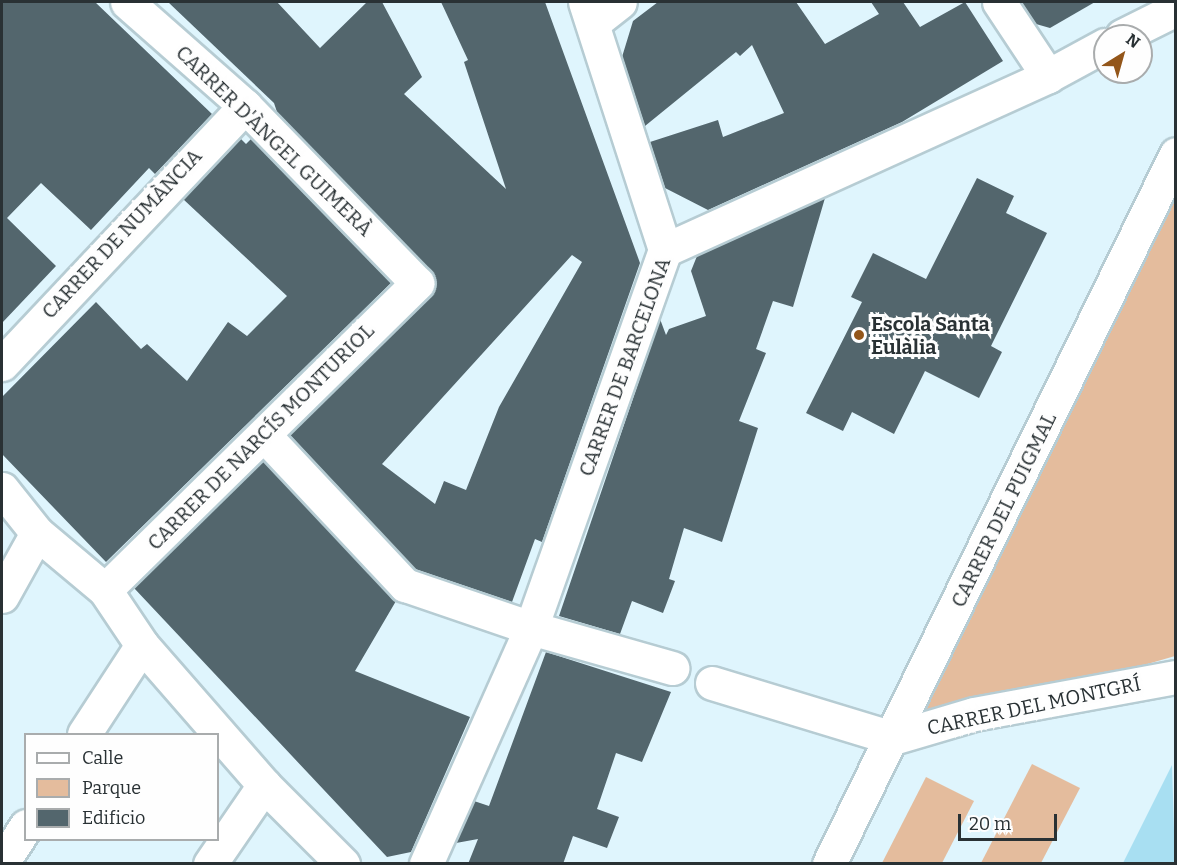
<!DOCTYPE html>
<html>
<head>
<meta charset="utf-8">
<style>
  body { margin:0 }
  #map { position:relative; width:1177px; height:865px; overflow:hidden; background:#dff5fd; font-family:Bitter,serif }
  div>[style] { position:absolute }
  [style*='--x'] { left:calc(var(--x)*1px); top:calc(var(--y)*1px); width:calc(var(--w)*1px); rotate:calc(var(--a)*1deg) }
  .green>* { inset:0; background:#e4bc9d }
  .water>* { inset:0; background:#a8dff2 }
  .building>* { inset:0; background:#53666d }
  .roads { filter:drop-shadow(2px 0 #b6ccd3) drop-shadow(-2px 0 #b6ccd3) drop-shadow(0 2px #b6ccd3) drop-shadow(0 -2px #b6ccd3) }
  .street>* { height:33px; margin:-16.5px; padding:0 16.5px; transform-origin:16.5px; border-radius:16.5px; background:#fff }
  .dots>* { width:16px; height:16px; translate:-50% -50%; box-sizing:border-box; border:3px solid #fefefe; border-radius:50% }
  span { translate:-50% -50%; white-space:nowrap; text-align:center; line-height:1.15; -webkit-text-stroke:6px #fefefe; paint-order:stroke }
  .street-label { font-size:20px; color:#293134 }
  .poi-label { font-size:20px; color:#293134; font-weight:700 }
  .left { translate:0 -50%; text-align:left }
  .frame { position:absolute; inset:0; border:3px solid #293134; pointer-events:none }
  .legend { position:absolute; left:24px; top:733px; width:195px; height:108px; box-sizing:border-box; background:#fefefe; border:2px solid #a9acad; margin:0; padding:8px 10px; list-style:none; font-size:18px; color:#293134 }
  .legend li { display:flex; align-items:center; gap:12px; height:30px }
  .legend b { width:30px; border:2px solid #a9acad }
  .north { position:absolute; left:1093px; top:24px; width:60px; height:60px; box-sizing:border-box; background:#fefefe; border:2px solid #a9acad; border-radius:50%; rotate:37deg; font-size:16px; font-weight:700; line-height:24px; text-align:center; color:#293134 }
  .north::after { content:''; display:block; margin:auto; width:21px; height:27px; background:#93561a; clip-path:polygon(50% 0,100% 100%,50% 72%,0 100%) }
  .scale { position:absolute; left:958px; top:814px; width:99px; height:27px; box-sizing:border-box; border:3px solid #293134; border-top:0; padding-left:8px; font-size:18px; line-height:21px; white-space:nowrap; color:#293134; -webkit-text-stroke:4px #fefefe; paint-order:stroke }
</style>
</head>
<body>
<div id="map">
  <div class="green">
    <div style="clip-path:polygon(1175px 154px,1175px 656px,893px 738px)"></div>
    <div style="clip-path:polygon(1032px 764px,1080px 788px,1041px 863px,981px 863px)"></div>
    <div style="clip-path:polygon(926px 777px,974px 801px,942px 863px,882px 863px)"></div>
  </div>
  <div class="water">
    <div style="clip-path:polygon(1172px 765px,1175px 863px,1123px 863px)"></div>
  </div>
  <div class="building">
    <div style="clip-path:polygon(2px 2px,95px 2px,212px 114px,155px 174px,149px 168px,91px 230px,41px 183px,7px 218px,56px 266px,2px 323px)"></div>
    <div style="clip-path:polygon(evenodd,168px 2px,277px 2px,320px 48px,367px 2px,382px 2px,422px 77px,404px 94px,506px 189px,464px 62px,468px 60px,441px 2px,545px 2px,640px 263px,542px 542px,535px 539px,512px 602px,415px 569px,290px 435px,430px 296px,435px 278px,277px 112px,274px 103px,168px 2px,572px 255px,582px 262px,499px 407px,466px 490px,444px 481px,435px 504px,382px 464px,572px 255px)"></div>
    <div style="clip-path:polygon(658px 2px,796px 2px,825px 44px,879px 14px,871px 2px,903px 2px,920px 27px,965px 2px,1003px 61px,902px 122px,708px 210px,665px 188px,650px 142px,718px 120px,723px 137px,784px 113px,752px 45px,740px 56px,736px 52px,645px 126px,622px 57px,633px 21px)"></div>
    <div style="clip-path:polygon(1021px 2px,1095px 2px,1050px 28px,1036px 24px)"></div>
    <div style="clip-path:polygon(241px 139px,246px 144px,251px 139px,391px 283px,106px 562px,2px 454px,2px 397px,96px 302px,141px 349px,147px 344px,187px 381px,228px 322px,247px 336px,287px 296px,183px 199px)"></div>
    <div style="clip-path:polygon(977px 178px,1014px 196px,1006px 213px,1047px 233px,991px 346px,1002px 352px,979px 398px,925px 371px,894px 434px,852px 412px,843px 431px,806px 413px,862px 302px,851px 297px,873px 253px,926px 279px)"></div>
    <div style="clip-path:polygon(825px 198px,793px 307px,773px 301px,756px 349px,766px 353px,739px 421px,758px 428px,722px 542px,684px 528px,669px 579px,675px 581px,663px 613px,632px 601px,620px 634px,559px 616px,660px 319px,666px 335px,669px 329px,706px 316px,691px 271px,697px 256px)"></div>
    <div style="clip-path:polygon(263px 461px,396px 601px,355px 671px,470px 717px,411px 852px,387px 857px,134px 588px)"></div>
    <div style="clip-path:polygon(546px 652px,671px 692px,642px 762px,616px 753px,597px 809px,619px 817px,607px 848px,573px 836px,563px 864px,468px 864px,478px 839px,456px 843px,474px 801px,489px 806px)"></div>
  </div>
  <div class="roads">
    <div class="street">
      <div style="--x:585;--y:2;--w:261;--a:72.1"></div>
      <div style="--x:999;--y:2;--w:89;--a:56.5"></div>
      <div style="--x:593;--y:23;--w:34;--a:-38"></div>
      <div style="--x:1122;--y:36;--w:60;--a:-26.6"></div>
      <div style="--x:2;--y:364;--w:354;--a:-46.7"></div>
      <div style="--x:264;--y:435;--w:206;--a:46.8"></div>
      <div style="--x:405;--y:585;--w:133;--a:18.8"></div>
      <div style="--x:531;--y:628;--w:147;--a:15.8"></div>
      <div style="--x:2;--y:489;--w:56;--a:51.5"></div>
      <div style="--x:37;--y:533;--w:89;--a:40"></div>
      <div style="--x:105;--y:590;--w:66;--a:56.1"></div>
      <div style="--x:142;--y:645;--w:186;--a:48.9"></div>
      <div style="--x:264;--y:785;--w:112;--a:45"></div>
      <div style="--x:105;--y:590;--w:438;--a:-44.5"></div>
      <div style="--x:417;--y:283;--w:247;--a:-134.2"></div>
      <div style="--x:245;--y:106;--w:157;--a:-138.6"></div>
      <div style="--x:2;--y:596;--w:72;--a:-60.9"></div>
      <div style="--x:712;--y:683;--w:189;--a:16.9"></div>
      <div style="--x:84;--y:734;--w:106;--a:-56.9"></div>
      <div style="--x:893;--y:738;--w:84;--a:-16.5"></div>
      <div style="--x:974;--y:714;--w:205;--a:-10.4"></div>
      <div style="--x:2;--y:863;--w:44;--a:-57"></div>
      <div style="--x:210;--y:864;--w:96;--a:-55.6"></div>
      <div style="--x:426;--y:864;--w:258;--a:-66"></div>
      <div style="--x:531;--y:628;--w:401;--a:-70.5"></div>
      <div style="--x:665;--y:250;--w:421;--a:-24.4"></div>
      <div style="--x:1048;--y:76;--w:65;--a:-28.5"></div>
      <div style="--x:829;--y:864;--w:790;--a:-63.95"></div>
    </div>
  </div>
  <div class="dots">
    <div style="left:859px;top:335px;background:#93561a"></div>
  </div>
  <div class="street-label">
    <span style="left:274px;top:141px;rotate:44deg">CARRER D'ÀNGEL GUIMERÀ</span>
    <span style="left:122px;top:234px;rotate:-47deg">CARRER DE NUMÀNCIA</span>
    <span style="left:625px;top:367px;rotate:-70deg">CARRER DE BARCELONA</span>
    <span style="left:261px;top:437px;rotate:-45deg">CARRER DE NARCÍS MONTURIOL</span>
    <span style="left:1004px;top:510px;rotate:-64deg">CARRER DEL PUIGMAL</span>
    <span style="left:1034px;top:706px;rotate:-12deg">CARRER DEL MONTGRÍ</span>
  </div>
  <div class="poi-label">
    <span class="left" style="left:871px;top:336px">Escola Santa<br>Eulàlia</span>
  </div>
  <div class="frame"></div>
  <ul class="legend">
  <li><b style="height:8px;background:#fff"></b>Calle</li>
  <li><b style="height:16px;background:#e4bc9d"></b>Parque</li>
  <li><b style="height:16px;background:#53666d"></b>Edificio</li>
  </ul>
  <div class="north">N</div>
  <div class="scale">20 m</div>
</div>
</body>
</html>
